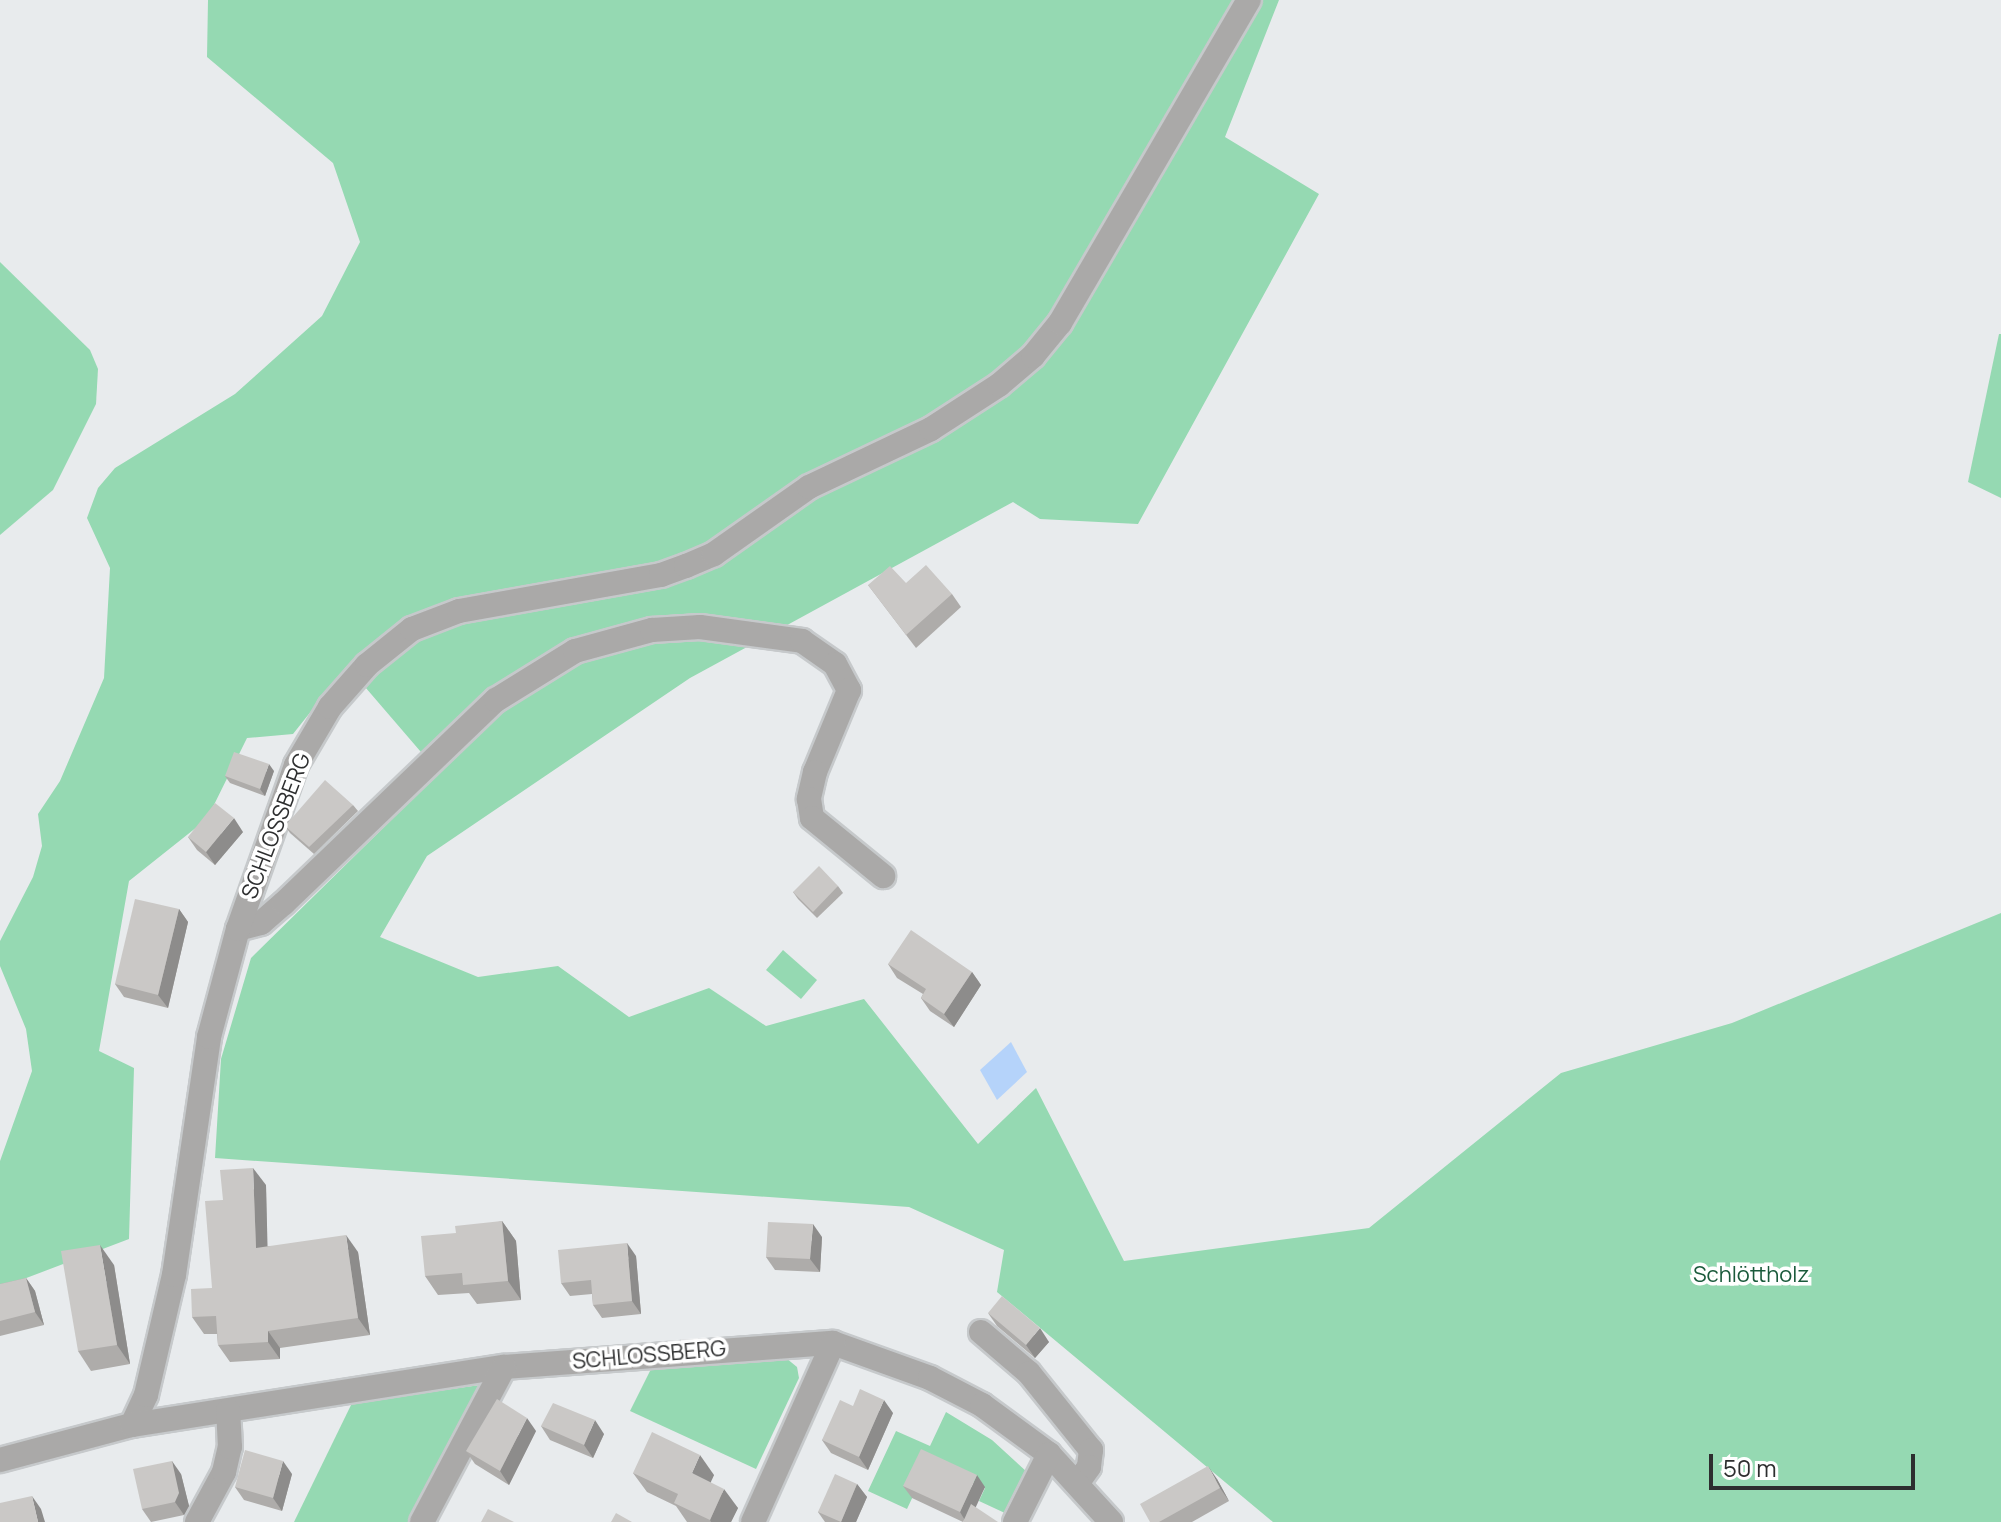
<!DOCTYPE html>
<html>
<head>
<meta charset="utf-8">
<style>
  body { margin:0 }
  #map { position:relative; width:2001px; height:1522px; overflow:hidden; background:#e8ebed; font-family:Manrope,sans-serif }
  div>[style] { position:absolute }
  [style*='--x'] { left:calc(var(--x)*1px); top:calc(var(--y)*1px); width:calc(var(--w)*1px); rotate:calc(var(--a)*1deg) }
  .green>* { inset:0; background:#95d9b2 }
  .water>* { inset:0; background:#b5d3fa }
  .roads { filter:drop-shadow(2px 0 #c6c9cb) drop-shadow(-2px 0 #c6c9cb) drop-shadow(0 2px #c6c9cb) drop-shadow(0 -2px #c6c9cb) }
  .minor>* { height:24px; margin:-12px; padding:0 12px; transform-origin:12px; border-radius:12px; background:#aaa9a8 }
  .wall>* { inset:0; background:#aeacaa }
  .shaded-wall>* { inset:0; background:#8d8c8b }
  .building>* { inset:0; background:#cac8c6 }
  span { translate:-50% -50%; white-space:nowrap; text-align:center; line-height:1.15; -webkit-text-stroke:7px #fff; paint-order:stroke }
  .street-label { font-size:22px; color:#2d2e2f }
  .park-label { font-size:22px; color:#1a5a3b }
  .scale { position:absolute; left:1709px; top:1454px; width:206px; height:36px; box-sizing:border-box; border:4px solid #2d2e2f; border-top:0; padding-left:10px; font-size:24px; line-height:28px; white-space:nowrap; color:#2d2e2f; -webkit-text-stroke:6px #fff; paint-order:stroke }
</style>
</head>
<body>
<div id="map">
  <div class="green">
    <div style="clip-path:polygon(208px 0,1279px 0,1225px 137px,1319px 194px,1138px 524px,1040px 519px,1013px 502px,690px 678px,427px 856px,380px 937px,478px 977px,558px 966px,629px 1017px,709px 988px,766px 1026px,864px 999px,978px 1144px,1036px 1088px,1124px 1261px,1369px 1228px,1561px 1073px,1732px 1023px,2001px 913px,2001px 1522px,1273px 1522px,997px 1292px,1004px 1250px,909px 1207px,215px 1158px,221px 1059px,251px 958px,439px 773px,347px 666px,293px 734px,247px 738px,207px 819px,129px 881px,99px 1051px,134px 1068px,129px 1239px,0 1288px,0 1161px,32px 1071px,26px 1029px,0 966px,0 941px,33px 877px,42px 846px,38px 814px,60px 781px,104px 678px,110px 568px,87px 518px,98px 488px,115px 468px,235px 394px,322px 316px,360px 242px,333px 163px,207px 57px)"></div>
    <div style="clip-path:polygon(0 262px,90px 350px,98px 369px,96px 404px,53px 490px,0 535px)"></div>
    <div style="clip-path:polygon(1999px 334px,2001px 334px,2001px 498px,1968px 482px)"></div>
    <div style="clip-path:polygon(783px 950px,817px 980px,801px 999px,766px 970px)"></div>
    <div style="clip-path:polygon(786px 1358px,797px 1367px,799px 1378px,756px 1469px,630px 1411px,652px 1367px)"></div>
    <div style="clip-path:polygon(480px 1385px,409px 1522px,294px 1522px,352px 1403px)"></div>
    <div style="clip-path:polygon(946px 1412px,992px 1440px,1027px 1472px,1007px 1514px,979px 1501px,985px 1488px,929px 1462px,907px 1509px,868px 1491px,896px 1431px,930px 1446px)"></div>
  </div>
  <div class="water">
    <div style="clip-path:polygon(1011px 1042px,1027px 1072px,997px 1100px,980px 1070px)"></div>
  </div>
  <div class="roads">
    <div class="minor">
      <div style="--x:238;--y:929;--w:24;--a:-15"></div>
      <div style="--x:261;--y:923;--w:30;--a:-41"></div>
      <div style="--x:284;--y:903;--w:294;--a:-43.8"></div>
      <div style="--x:496;--y:700;--w:93;--a:-31.8"></div>
      <div style="--x:575;--y:651;--w:80;--a:-15.3"></div>
      <div style="--x:652;--y:630;--w:48;--a:-3.6"></div>
      <div style="--x:700;--y:627;--w:103;--a:7.8"></div>
      <div style="--x:802;--y:641;--w:40;--a:34.9"></div>
      <div style="--x:835;--y:664;--w:30;--a:62"></div>
      <div style="--x:849;--y:690;--w:89;--a:112.5"></div>
      <div style="--x:815;--y:772;--w:28;--a:103"></div>
      <div style="--x:809;--y:799;--w:19;--a:81"></div>
      <div style="--x:812;--y:818;--w:92;--a:39.2"></div>
      <div style="--x:981;--y:1332;--w:63;--a:40.5"></div>
      <div style="--x:1029;--y:1373;--w:99;--a:51.2"></div>
      <div style="--x:1091;--y:1450;--w:17;--a:97"></div>
      <div style="--x:1089;--y:1467;--w:19;--a:126"></div>
      <div style="--x:132;--y:1425;--w:33;--a:-65"></div>
      <div style="--x:146;--y:1395;--w:123;--a:-76.9"></div>
      <div style="--x:174;--y:1275;--w:241;--a:-81.6"></div>
      <div style="--x:209;--y:1037;--w:112;--a:-75"></div>
      <div style="--x:238;--y:929;--w:174;--a:-70.5"></div>
      <div style="--x:296;--y:765;--w:67;--a:-59.6"></div>
      <div style="--x:330;--y:707;--w:56;--a:-48.6"></div>
      <div style="--x:367;--y:665;--w:58;--a:-38.7"></div>
      <div style="--x:412;--y:629;--w:50;--a:-21"></div>
      <div style="--x:459;--y:611;--w:205;--a:-10.1"></div>
      <div style="--x:661;--y:575;--w:27;--a:-20"></div>
      <div style="--x:686;--y:566;--w:30;--a:-23"></div>
      <div style="--x:714;--y:554;--w:116;--a:-35.2"></div>
      <div style="--x:809;--y:487;--w:135;--a:-25.4"></div>
      <div style="--x:931;--y:429;--w:81;--a:-32.9"></div>
      <div style="--x:999;--y:385;--w:45;--a:-40.5"></div>
      <div style="--x:1033;--y:356;--w:43;--a:-50.7"></div>
      <div style="--x:1060;--y:323;--w:374;--a:-59.7"></div>
      <div style="--x:0;--y:1460;--w:137;--a:-14.9"></div>
      <div style="--x:132;--y:1425;--w:376;--a:-8.9"></div>
      <div style="--x:504;--y:1367;--w:330;--a:-4.2"></div>
      <div style="--x:833;--y:1343;--w:103;--a:19.8"></div>
      <div style="--x:930;--y:1378;--w:59;--a:27.4"></div>
      <div style="--x:982;--y:1405;--w:83;--a:36.2"></div>
      <div style="--x:1049;--y:1454;--w:92;--a:47.6"></div>
      <div style="--x:197;--y:1522;--w:57;--a:-61.6"></div>
      <div style="--x:224;--y:1472;--w:26;--a:-77"></div>
      <div style="--x:230;--y:1447;--w:36;--a:-93"></div>
      <div style="--x:422;--y:1522;--w:175;--a:-62.1"></div>
      <div style="--x:753;--y:1522;--w:196;--a:-65.9"></div>
      <div style="--x:1015;--y:1522;--w:76;--a:-63.4"></div>
    </div>
  </div>
  <div class="wall">
    <div style="clip-path:polygon(868px 585px,952px 594px,961px 607px,916px 648px)"></div>
    <div style="clip-path:polygon(274px 771px,265px 796px,230px 783px,225px 776px)"></div>
    <div style="clip-path:polygon(353px 805px,358px 811px,314px 854px,290px 833px,285px 826px)"></div>
    <div style="clip-path:polygon(243px 832px,215px 865px,197px 850px,188px 837px)"></div>
    <div style="clip-path:polygon(838px 886px,843px 893px,817px 918px,798px 899px,793px 892px)"></div>
    <div style="clip-path:polygon(179px 909px,188px 922px,168px 1008px,124px 997px,115px 984px)"></div>
    <div style="clip-path:polygon(888px 964px,972px 972px,981px 985px,954px 1027px,930px 1011px,921px 998px,923px 994px,897px 978px)"></div>
    <div style="clip-path:polygon(266px 1185px,267px 1246px,358px 1252px,370px 1335px,280px 1348px,280px 1359px,230px 1362px,218px 1345px,217px 1334px,204px 1334px,192px 1317px,212px 1288px,223px 1200px)"></div>
    <div style="clip-path:polygon(502px 1221px,516px 1241px,521px 1300px,477px 1304px,469px 1293px,438px 1295px,425px 1276px,456px 1233px)"></div>
    <div style="clip-path:polygon(822px 1237px,820px 1272px,775px 1270px,766px 1257px)"></div>
    <div style="clip-path:polygon(636px 1256px,641px 1314px,602px 1318px,593px 1305px,592px 1294px,570px 1296px,561px 1283px)"></div>
    <div style="clip-path:polygon(114px 1265px,130px 1364px,91px 1371px,78px 1351px)"></div>
    <div style="clip-path:polygon(26px 1278px,35px 1291px,44px 1325px,0 1336px,0 1284px)"></div>
    <div style="clip-path:polygon(988px 1313px,1049px 1342px,1035px 1358px,997px 1326px)"></div>
    <div style="clip-path:polygon(853px 1406px,893px 1413px,868px 1470px,831px 1453px,822px 1440px)"></div>
    <div style="clip-path:polygon(541px 1426px,604px 1434px,593px 1458px,550px 1440px)"></div>
    <div style="clip-path:polygon(536px 1431px,509px 1485px,475px 1464px,466px 1451px)"></div>
    <div style="clip-path:polygon(633px 1473px,714px 1475px,710px 1482px,738px 1508px,731px 1522px,687px 1522px,676px 1506px,647px 1492px)"></div>
    <div style="clip-path:polygon(181px 1474px,189px 1506px,184px 1515px,151px 1522px,142px 1509px)"></div>
    <div style="clip-path:polygon(292px 1474px,282px 1511px,244px 1500px,235px 1487px)"></div>
    <div style="clip-path:polygon(1217px 1479px,1229px 1501px,1192px 1522px,1150px 1522px)"></div>
    <div style="clip-path:polygon(857px 1484px,867px 1497px,856px 1522px,825px 1522px,818px 1512px)"></div>
    <div style="clip-path:polygon(903px 1486px,985px 1487px,963px 1522px,912px 1498px)"></div>
  </div>
  <div class="shaded-wall">
    <div style="clip-path:polygon(269px 764px,274px 771px,265px 796px,260px 789px)"></div>
    <div style="clip-path:polygon(234px 818px,243px 832px,215px 865px,206px 852px)"></div>
    <div style="clip-path:polygon(179px 909px,188px 922px,168px 1008px,158px 995px)"></div>
    <div style="clip-path:polygon(972px 972px,981px 985px,954px 1027px,944px 1014px)"></div>
    <div style="clip-path:polygon(253px 1168px,266px 1185px,268px 1265px,256px 1248px)"></div>
    <div style="clip-path:polygon(502px 1221px,516px 1241px,521px 1300px,508px 1281px)"></div>
    <div style="clip-path:polygon(813px 1224px,822px 1237px,820px 1272px,810px 1259px)"></div>
    <div style="clip-path:polygon(346px 1235px,358px 1252px,370px 1335px,358px 1318px)"></div>
    <div style="clip-path:polygon(627px 1243px,636px 1256px,641px 1314px,632px 1301px)"></div>
    <div style="clip-path:polygon(100px 1245px,114px 1265px,130px 1364px,117px 1345px)"></div>
    <div style="clip-path:polygon(26px 1278px,35px 1291px,44px 1325px,35px 1312px)"></div>
    <div style="clip-path:polygon(1040px 1328px,1049px 1342px,1035px 1358px,1026px 1345px)"></div>
    <div style="clip-path:polygon(268px 1331px,280px 1348px,280px 1359px,268px 1342px)"></div>
    <div style="clip-path:polygon(884px 1400px,893px 1413px,868px 1470px,859px 1457px)"></div>
    <div style="clip-path:polygon(527px 1418px,536px 1431px,509px 1485px,500px 1471px)"></div>
    <div style="clip-path:polygon(595px 1420px,604px 1434px,593px 1458px,584px 1445px)"></div>
    <div style="clip-path:polygon(700px 1455px,714px 1475px,706px 1493px,692px 1473px)"></div>
    <div style="clip-path:polygon(172px 1461px,181px 1474px,189px 1506px,184px 1515px,175px 1502px)"></div>
    <div style="clip-path:polygon(283px 1461px,292px 1474px,282px 1511px,273px 1498px)"></div>
    <div style="clip-path:polygon(1208px 1466px,1217px 1479px,1229px 1501px,1220px 1488px)"></div>
    <div style="clip-path:polygon(977px 1475px,985px 1487px,969px 1522px,966px 1522px,960px 1512px)"></div>
    <div style="clip-path:polygon(857px 1484px,867px 1497px,856px 1522px,841px 1522px)"></div>
    <div style="clip-path:polygon(724px 1489px,738px 1508px,731px 1522px,711px 1522px,710px 1520px)"></div>
    <div style="clip-path:polygon(32px 1496px,41px 1509px,45px 1522px,38px 1522px)"></div>
  </div>
  <div class="building">
    <div style="clip-path:polygon(926px 565px,952px 594px,906px 635px,868px 585px,890px 566px,906px 583px)"></div>
    <div style="clip-path:polygon(234px 752px,269px 764px,260px 789px,225px 776px)"></div>
    <div style="clip-path:polygon(325px 780px,353px 805px,309px 847px,285px 826px)"></div>
    <div style="clip-path:polygon(215px 803px,234px 818px,206px 852px,188px 837px)"></div>
    <div style="clip-path:polygon(819px 866px,838px 886px,813px 912px,793px 892px)"></div>
    <div style="clip-path:polygon(135px 899px,179px 909px,158px 995px,115px 984px)"></div>
    <div style="clip-path:polygon(911px 930px,972px 972px,944px 1014px,921px 998px,926px 989px,888px 964px)"></div>
    <div style="clip-path:polygon(253px 1168px,256px 1248px,346px 1235px,358px 1318px,268px 1331px,268px 1342px,218px 1345px,216px 1316px,192px 1317px,191px 1289px,212px 1288px,205px 1201px,223px 1200px,220px 1170px)"></div>
    <div style="clip-path:polygon(502px 1221px,508px 1281px,463px 1285px,462px 1273px,425px 1276px,421px 1236px,456px 1233px,455px 1226px)"></div>
    <div style="clip-path:polygon(768px 1222px,813px 1224px,810px 1259px,766px 1257px)"></div>
    <div style="clip-path:polygon(627px 1243px,632px 1301px,593px 1305px,591px 1280px,561px 1283px,558px 1250px)"></div>
    <div style="clip-path:polygon(100px 1245px,117px 1345px,78px 1351px,61px 1251px)"></div>
    <div style="clip-path:polygon(26px 1278px,35px 1312px,0 1321px,0 1284px)"></div>
    <div style="clip-path:polygon(1002px 1296px,1040px 1328px,1026px 1345px,988px 1313px)"></div>
    <div style="clip-path:polygon(860px 1389px,884px 1400px,859px 1457px,822px 1440px,840px 1400px,853px 1406px)"></div>
    <div style="clip-path:polygon(497px 1399px,527px 1418px,500px 1471px,466px 1451px)"></div>
    <div style="clip-path:polygon(553px 1403px,595px 1420px,584px 1445px,541px 1426px)"></div>
    <div style="clip-path:polygon(652px 1432px,700px 1455px,692px 1473px,724px 1489px,710px 1520px,674px 1503px,678px 1494px,633px 1473px)"></div>
    <div style="clip-path:polygon(921px 1449px,977px 1475px,960px 1512px,903px 1486px)"></div>
    <div style="clip-path:polygon(245px 1450px,283px 1461px,273px 1498px,235px 1487px)"></div>
    <div style="clip-path:polygon(172px 1461px,179px 1493px,175px 1502px,142px 1509px,133px 1469px)"></div>
    <div style="clip-path:polygon(1208px 1466px,1220px 1488px,1159px 1522px,1150px 1522px,1140px 1504px)"></div>
    <div style="clip-path:polygon(835px 1474px,857px 1484px,841px 1522px,818px 1512px)"></div>
    <div style="clip-path:polygon(32px 1496px,38px 1522px,0 1522px,0 1503px)"></div>
    <div style="clip-path:polygon(971px 1504px,998px 1522px,963px 1522px)"></div>
    <div style="clip-path:polygon(488px 1509px,514px 1522px,481px 1522px)"></div>
    <div style="clip-path:polygon(616px 1513px,632px 1522px,611px 1522px)"></div>
  </div>
  <div class="street-label">
    <span style="left:276px;top:826px;rotate:-69deg">SCHLOSSBERG</span>
    <span style="left:649px;top:1355px;rotate:-5deg">SCHLOSSBERG</span>
  </div>
  <div class="park-label">
    <span style="left:1751px;top:1275px">Schlöttholz</span>
  </div>
  <div class="scale">50 m</div>
</div>
</body>
</html>
